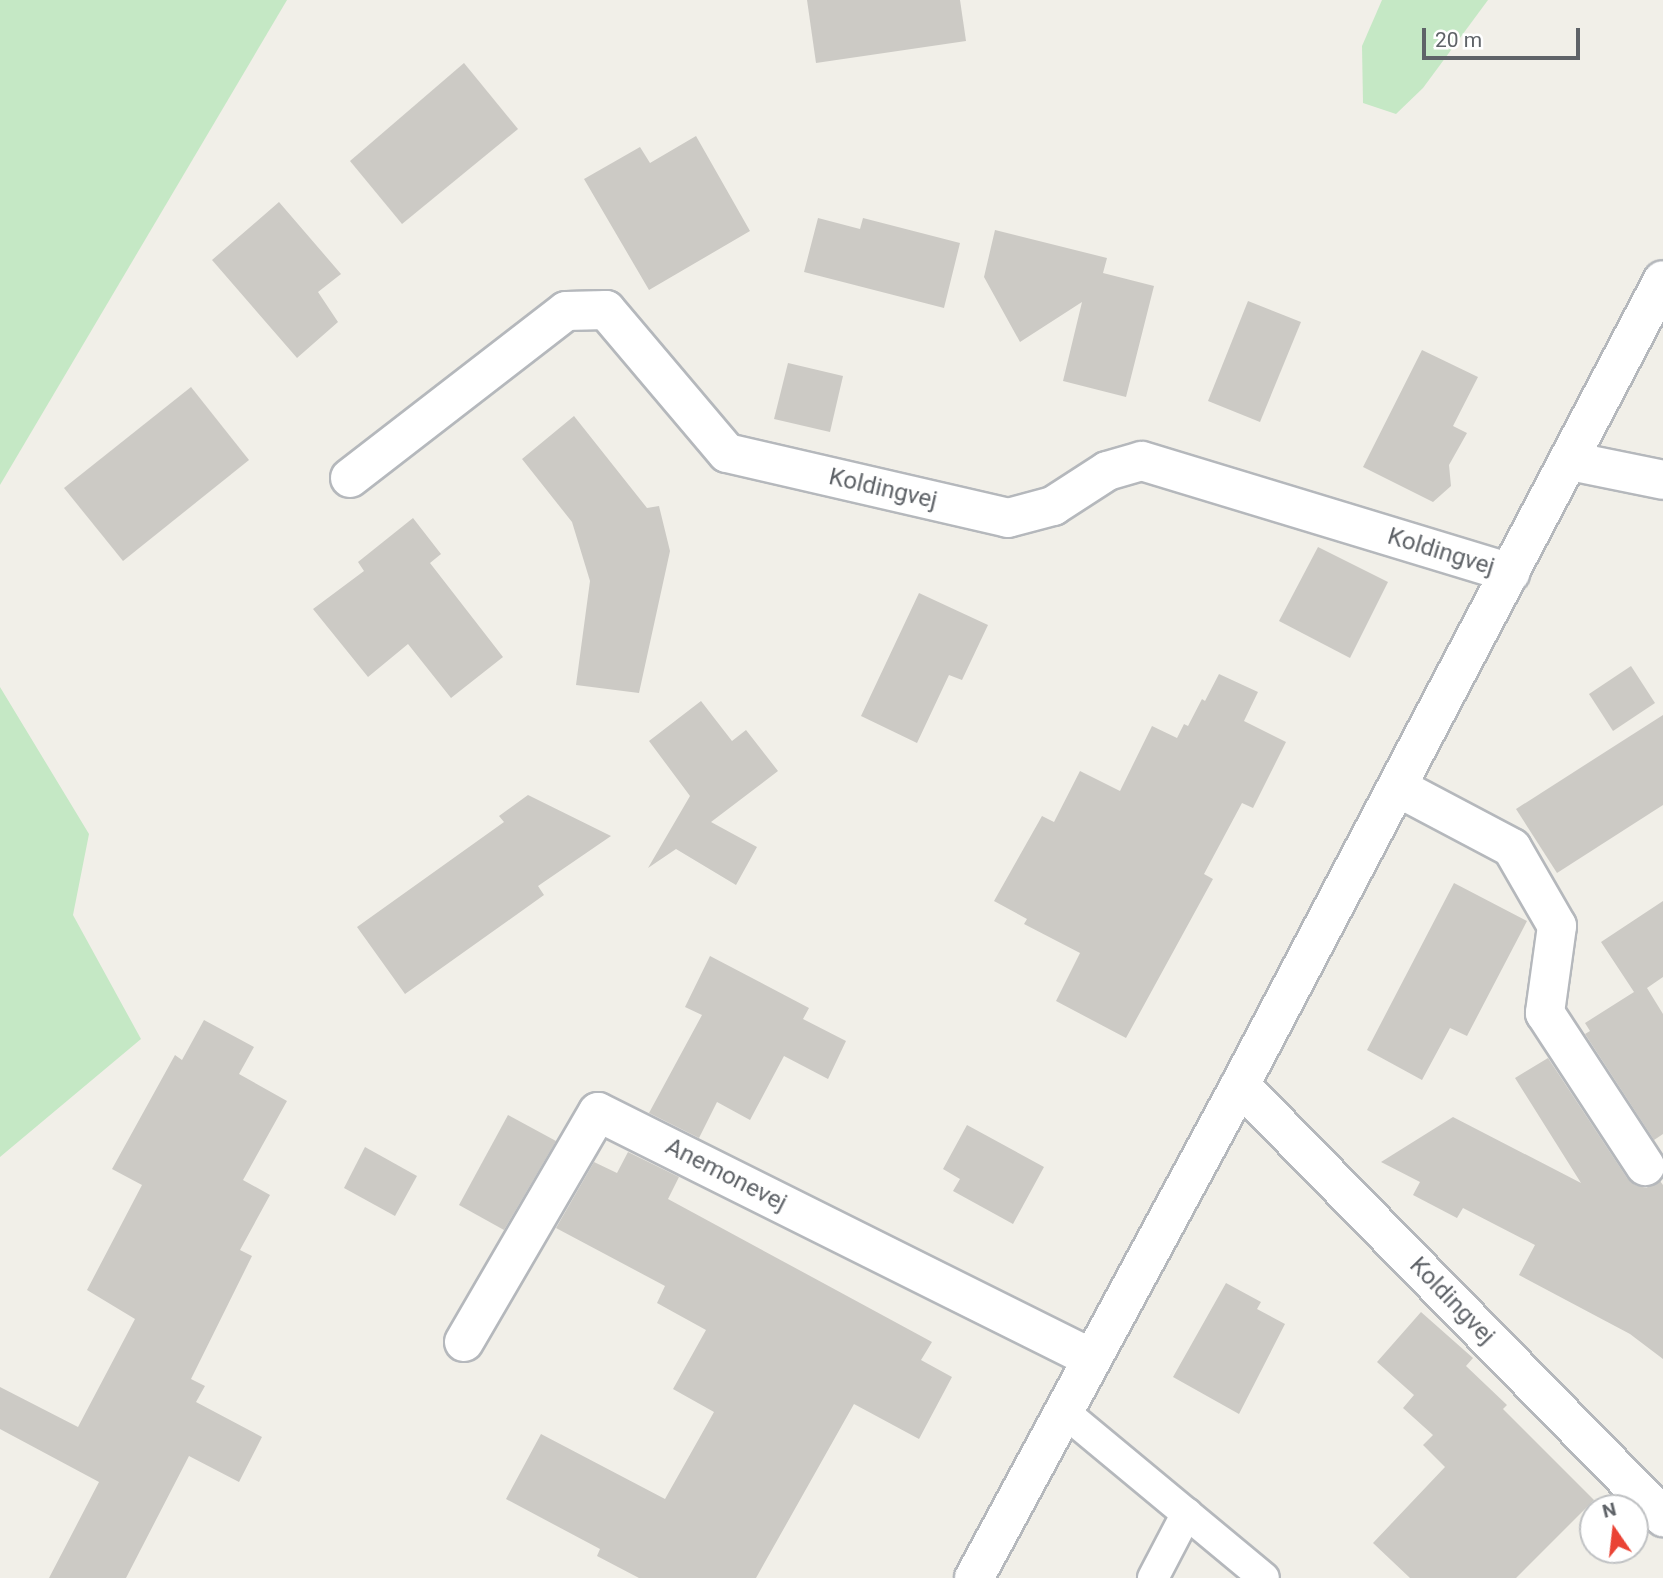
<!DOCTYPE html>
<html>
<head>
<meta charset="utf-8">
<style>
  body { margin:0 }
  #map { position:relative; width:1663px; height:1578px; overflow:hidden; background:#f1efe8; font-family:Roboto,sans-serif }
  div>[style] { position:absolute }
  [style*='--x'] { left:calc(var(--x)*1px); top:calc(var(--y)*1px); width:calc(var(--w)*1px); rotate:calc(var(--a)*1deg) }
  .green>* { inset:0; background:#c5e8c5 }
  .building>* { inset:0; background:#cccac5 }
  .roads { filter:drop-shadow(2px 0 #b5b8bc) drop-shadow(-2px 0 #b5b8bc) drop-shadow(0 2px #b5b8bc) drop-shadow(0 -2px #b5b8bc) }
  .lane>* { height:30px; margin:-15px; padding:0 15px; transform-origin:15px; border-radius:15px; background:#fff }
  .street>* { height:38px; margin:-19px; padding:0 19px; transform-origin:19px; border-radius:19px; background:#fff }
  .secondary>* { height:38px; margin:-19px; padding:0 19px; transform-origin:19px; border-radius:19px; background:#fff }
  span { translate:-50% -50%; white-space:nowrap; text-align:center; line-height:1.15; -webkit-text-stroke:7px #fff; paint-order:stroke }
  .street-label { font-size:24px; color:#5f6368 }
  .north { position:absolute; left:1579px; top:1494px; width:70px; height:70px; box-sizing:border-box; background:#fff; border:2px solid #bfc1c3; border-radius:50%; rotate:346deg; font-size:19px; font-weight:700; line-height:28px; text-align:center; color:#5f6368 }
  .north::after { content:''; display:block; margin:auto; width:24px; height:32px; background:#ea4335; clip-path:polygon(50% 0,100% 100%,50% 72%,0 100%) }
  .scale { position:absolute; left:1422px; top:28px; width:158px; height:32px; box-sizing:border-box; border:4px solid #5f6368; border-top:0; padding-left:9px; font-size:21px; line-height:24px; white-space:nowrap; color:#5f6368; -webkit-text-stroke:5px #fff; paint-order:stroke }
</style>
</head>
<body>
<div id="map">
  <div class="green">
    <div style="clip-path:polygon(0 0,287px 0,0 485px)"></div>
    <div style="clip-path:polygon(1382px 0,1488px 0,1423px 88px,1396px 114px,1363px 103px,1362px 46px)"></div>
    <div style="clip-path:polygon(0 687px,89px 834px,73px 915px,141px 1039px,0 1157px)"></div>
  </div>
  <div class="building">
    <div style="clip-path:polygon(807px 0,960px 0,966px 41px,816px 63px)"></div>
    <div style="clip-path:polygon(464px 63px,518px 129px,402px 224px,350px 161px)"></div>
    <div style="clip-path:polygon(696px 136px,750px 231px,649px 290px,584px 179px,640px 147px,650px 163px)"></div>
    <div style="clip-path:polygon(279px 202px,341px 274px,318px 292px,338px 322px,297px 358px,212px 260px)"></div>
    <div style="clip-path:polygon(818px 218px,860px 229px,863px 218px,960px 243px,944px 308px,804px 272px)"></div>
    <div style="clip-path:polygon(995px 230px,1107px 258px,1103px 273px,1154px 286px,1126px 397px,1063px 381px,1082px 302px,1020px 342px,984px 277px)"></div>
    <div style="clip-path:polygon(1248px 301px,1301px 322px,1260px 422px,1208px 401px)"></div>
    <div style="clip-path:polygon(1422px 350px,1478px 377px,1453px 426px,1467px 433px,1449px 465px,1451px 486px,1433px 502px,1363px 467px)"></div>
    <div style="clip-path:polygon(788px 363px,843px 376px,830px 432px,774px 419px)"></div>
    <div style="clip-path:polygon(191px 387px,249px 460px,123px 561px,64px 488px)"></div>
    <div style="clip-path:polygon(574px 416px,647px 508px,659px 506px,670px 551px,639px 693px,576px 685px,590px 581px,572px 522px,522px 459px)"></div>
    <div style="clip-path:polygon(413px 518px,441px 554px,430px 563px,503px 657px,451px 698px,408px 644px,368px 677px,313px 609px,364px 571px,358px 562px)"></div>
    <div style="clip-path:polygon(1318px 547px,1388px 582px,1350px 658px,1279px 621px)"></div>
    <div style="clip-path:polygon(919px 593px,988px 625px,962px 680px,949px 675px,917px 743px,861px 716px)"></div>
    <div style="clip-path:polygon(1631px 666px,1655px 703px,1613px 731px,1589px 694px)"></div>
    <div style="clip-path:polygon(1219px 674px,1258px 692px,1244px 721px,1286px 742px,1253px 808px,1242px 803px,1204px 874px,1213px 879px,1126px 1038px,1056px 1001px,1080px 953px,1024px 924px,1027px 919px,994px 901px,1042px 816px,1054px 822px,1080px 771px,1120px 791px,1152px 726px,1177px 738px,1184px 724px,1188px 726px,1202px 699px,1205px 701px)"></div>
    <div style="clip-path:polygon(701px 701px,732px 741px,746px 730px,778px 771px,711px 822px,757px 847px,736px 885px,676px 849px,648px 868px,690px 796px,649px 741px)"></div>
    <div style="clip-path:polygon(1663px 715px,1663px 805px,1557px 873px,1516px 809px)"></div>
    <div style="clip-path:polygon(528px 795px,611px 836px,538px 886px,544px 895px,405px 994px,357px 927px,504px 822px,499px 816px)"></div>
    <div style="clip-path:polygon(1454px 883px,1527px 921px,1467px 1036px,1450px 1028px,1422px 1080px,1367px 1050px)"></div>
    <div style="clip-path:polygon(1663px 901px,1663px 977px,1647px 988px,1663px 1014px,1663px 1134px,1654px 1140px,1585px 1034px,1590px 1031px,1585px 1023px,1634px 992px,1601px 942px)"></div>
    <div style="clip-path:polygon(710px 956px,809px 1008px,803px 1019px,846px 1041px,828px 1079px,784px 1056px,750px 1120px,717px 1102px,699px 1138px,649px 1113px,702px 1015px,685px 1007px)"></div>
    <div style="clip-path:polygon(204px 1020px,254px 1047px,239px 1074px,287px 1101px,243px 1180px,270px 1195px,240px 1250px,252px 1256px,191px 1379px,205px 1386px,196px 1402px,262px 1437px,239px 1482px,189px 1456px,126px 1578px,49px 1578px,99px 1482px,0 1429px,0 1387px,78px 1427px,135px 1319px,87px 1290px,142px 1185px,112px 1169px,175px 1055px,182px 1060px)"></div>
    <div style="clip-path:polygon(1548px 1058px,1627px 1178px,1635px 1185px,1646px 1188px,1660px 1181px,1663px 1185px,1663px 1359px,1630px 1334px,1519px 1275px,1535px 1245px,1463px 1208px,1457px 1218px,1413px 1195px,1420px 1182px,1381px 1162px,1453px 1117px,1581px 1183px,1515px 1078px)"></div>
    <div style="clip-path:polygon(508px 1115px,556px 1141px,504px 1230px,459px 1205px)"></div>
    <div style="clip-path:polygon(967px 1125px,1044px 1167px,1013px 1224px,953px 1191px,960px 1179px,943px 1169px)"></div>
    <div style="clip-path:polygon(365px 1147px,417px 1176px,395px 1216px,344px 1188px)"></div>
    <div style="clip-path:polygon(628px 1152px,679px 1177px,668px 1199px,932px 1342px,921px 1360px,952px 1377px,919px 1439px,854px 1404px,756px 1578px,639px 1578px,597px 1556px,600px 1549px,506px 1499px,541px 1434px,665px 1499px,714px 1412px,673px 1389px,706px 1330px,657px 1303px,665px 1286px,556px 1228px,594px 1162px,617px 1173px)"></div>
    <div style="clip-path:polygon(1226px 1283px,1261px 1302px,1257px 1309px,1285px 1324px,1239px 1414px,1173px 1377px)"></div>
    <div style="clip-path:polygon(1421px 1312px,1473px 1358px,1466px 1366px,1507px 1405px,1503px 1409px,1594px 1500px,1516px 1578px,1410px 1578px,1373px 1543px,1445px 1467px,1423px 1445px,1433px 1435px,1403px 1408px,1414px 1395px,1377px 1362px)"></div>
  </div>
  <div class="roads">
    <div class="lane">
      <div style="--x:1063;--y:1411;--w:261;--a:39.7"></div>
      <div style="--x:1153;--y:1578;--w:73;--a:-62.4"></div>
    </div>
    <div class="street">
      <div style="--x:1570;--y:461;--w:95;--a:11.5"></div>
      <div style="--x:350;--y:478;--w:273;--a:-37.7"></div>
      <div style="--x:566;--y:311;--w:40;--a:-1.4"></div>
      <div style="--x:606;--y:310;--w:187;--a:49.8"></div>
      <div style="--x:727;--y:453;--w:288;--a:13"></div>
      <div style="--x:1008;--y:518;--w:47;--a:-14.9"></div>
      <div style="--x:1053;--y:506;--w:64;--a:-32.9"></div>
      <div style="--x:1107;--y:471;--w:36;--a:-16"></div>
      <div style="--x:1142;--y:461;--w:385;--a:16.9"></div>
      <div style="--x:1397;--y:787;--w:130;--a:27.9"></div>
      <div style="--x:1512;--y:848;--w:90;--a:60"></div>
      <div style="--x:1557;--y:926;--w:88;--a:97.9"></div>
      <div style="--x:1545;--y:1013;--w:183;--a:56.8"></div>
      <div style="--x:1240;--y:1085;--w:605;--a:45.6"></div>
      <div style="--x:464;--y:1342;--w:266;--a:-59.8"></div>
      <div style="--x:598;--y:1112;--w:551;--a:26.52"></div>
    </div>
    <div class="secondary">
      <div style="--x:974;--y:1578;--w:560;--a:-61.65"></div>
      <div style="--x:1240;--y:1085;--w:909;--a:-62.28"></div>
    </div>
  </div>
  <div class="street-label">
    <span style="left:883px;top:489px;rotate:13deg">Koldingvej</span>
    <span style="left:1441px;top:552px;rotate:17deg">Koldingvej</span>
    <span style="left:726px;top:1175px;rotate:27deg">Anemonevej</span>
    <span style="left:1452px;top:1301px;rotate:46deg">Koldingvej</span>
  </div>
  <div class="north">N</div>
  <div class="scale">20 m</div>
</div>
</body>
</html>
